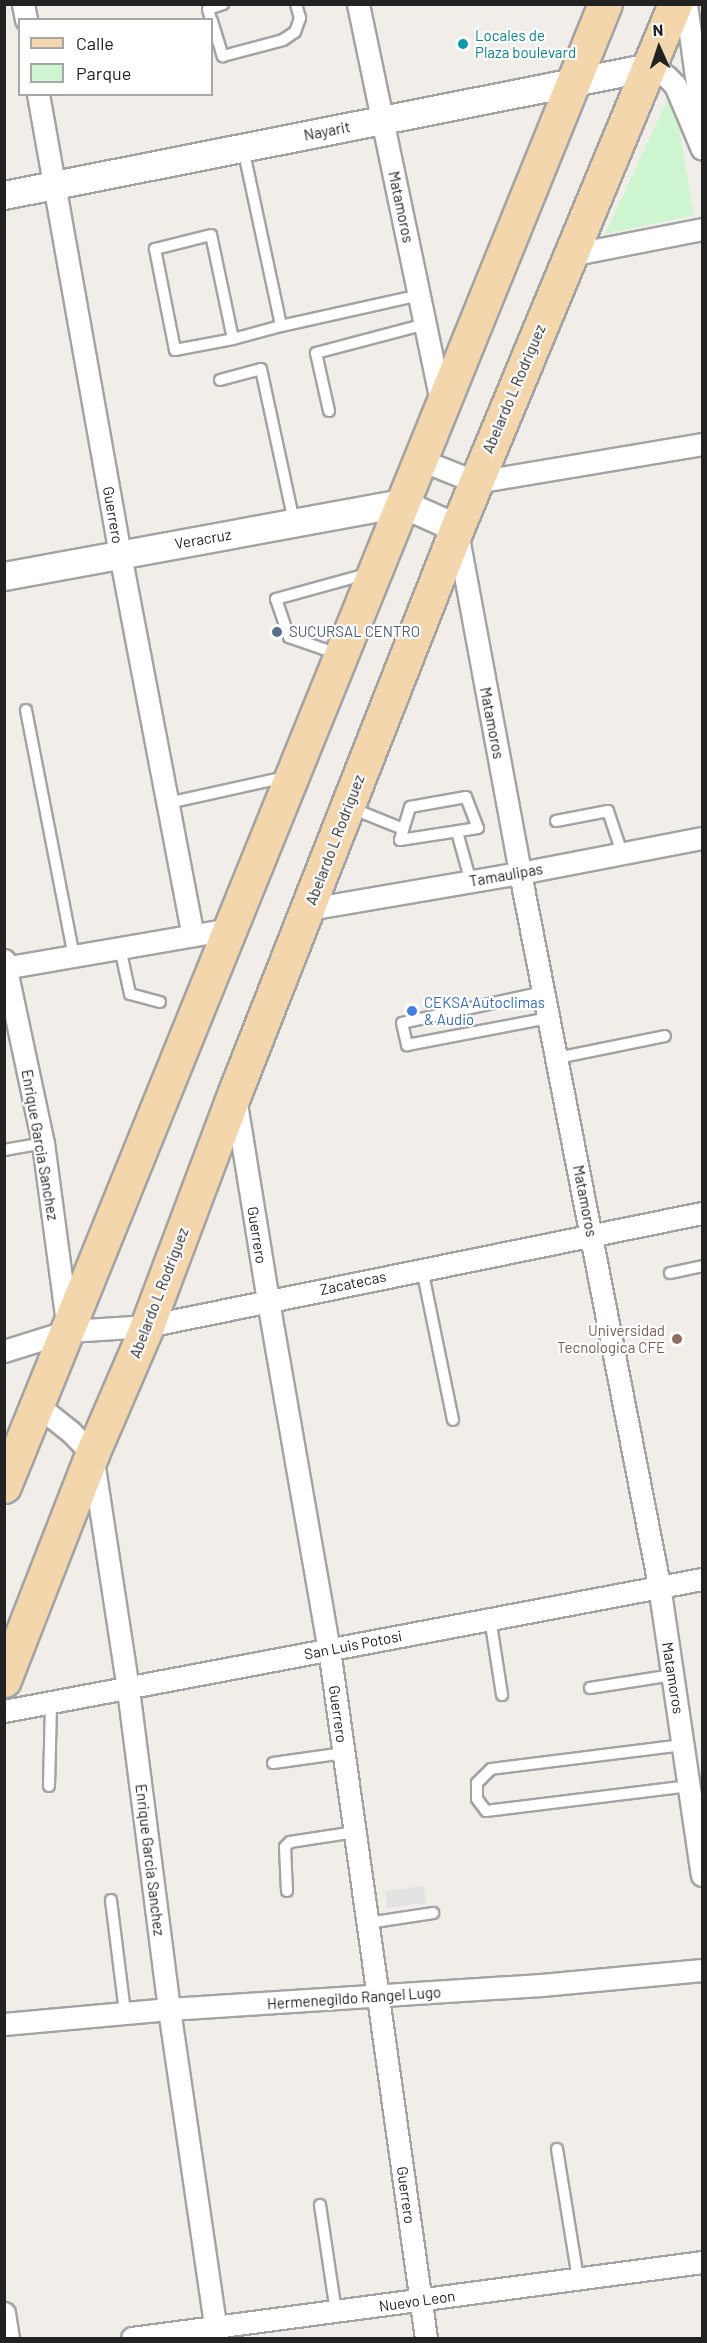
<!DOCTYPE html>
<html>
<head>
<meta charset="utf-8">
<style>
  body { margin:0 }
  #map { position:relative; width:707px; height:2343px; overflow:hidden; background:#f1eee9; font-family:Barlow,sans-serif }
  div>[style] { position:absolute }
  [style*='--x'] { left:calc(var(--x)*1px); top:calc(var(--y)*1px); width:calc(var(--w)*1px); rotate:calc(var(--a)*1deg) }
  .park>* { inset:0; background:#ccf5d0 }
  .parking>* { inset:0; background:#e2e2e2 }
  .roads { filter:drop-shadow(2px 0 #a3a3a3) drop-shadow(-2px 0 #a3a3a3) drop-shadow(0 2px #a3a3a3) drop-shadow(0 -2px #a3a3a3) }
  .service>* { height:10px; margin:-5px; padding:0 5px; transform-origin:5px; border-radius:5px; background:#fff }
  .minor>* { height:21px; margin:-10.5px; padding:0 10.5px; transform-origin:10.5px; border-radius:10.5px; background:#fff }
  .tertiary>* { height:27px; margin:-13.5px; padding:0 13.5px; transform-origin:13.5px; border-radius:13.5px; background:#fff }
  .primary>* { height:33px; margin:-16.5px; padding:0 16.5px; transform-origin:16.5px; border-radius:16.5px; background:#f3d6ac }
  .dots>* { width:16px; height:16px; translate:-50% -50%; box-sizing:border-box; border:3px solid #fff; border-radius:50% }
  span { translate:-50% -50%; white-space:nowrap; text-align:center; line-height:1.15; -webkit-text-stroke:4.5px #fff; paint-order:stroke }
  .culture-label { font-size:15px; color:#0d838f }
  .left { translate:0 -50%; text-align:left }
  .street-label { font-size:15px; color:#222 }
  .service-label { font-size:15px; color:#4e5e75 }
  .shop-label { font-size:15px; color:#366cbe }
  .education-label { font-size:15px; color:#785e54 }
  .right { translate:-100% -50%; text-align:right }
  .frame { position:absolute; inset:0; border:6px solid #222; pointer-events:none }
  .legend { position:absolute; left:18px; top:18px; width:195px; height:78px; box-sizing:border-box; background:#fff; border:2px solid #a7a7a7; margin:0; padding:8px 10px; list-style:none; font-size:18px; color:#222 }
  .legend li { display:flex; align-items:center; gap:12px; height:30px }
  .legend b { width:30px; border:2px solid #a7a7a7 }
  .north { position:absolute; left:629px; top:18px; width:60px; height:60px; -webkit-text-stroke:4px #fff; paint-order:stroke; rotate:357deg; font-size:16px; font-weight:700; line-height:24px; text-align:center; color:#222 }
  .north::after { content:''; display:block; margin:auto; width:21px; height:27px; background:#222; clip-path:polygon(50% 0,100% 100%,50% 72%,0 100%) }
</style>
</head>
<body>
<div id="map">
  <div class="park">
    <div style="clip-path:polygon(672px 90px,694px 215px,605px 234px)"></div>
  </div>
  <div class="parking">
    <div style="clip-path:polygon(424px 1886px,426px 1903px,387px 1908px,385px 1891px)"></div>
  </div>
  <div class="roads">
    <div class="service">
      <div style="--x:211;--y:20;--w:11;--a:-105"></div>
      <div style="--x:208;--y:9;--w:16;--a:-18"></div>
      <div style="--x:212;--y:21;--w:37;--a:73"></div>
      <div style="--x:223;--y:56;--w:62;--a:-14.9"></div>
      <div style="--x:283;--y:40;--w:14;--a:-34"></div>
      <div style="--x:295;--y:32;--w:15;--a:-70"></div>
      <div style="--x:300;--y:18;--w:15;--a:-106"></div>
      <div style="--x:243;--y:148;--w:182;--a:77.9"></div>
      <div style="--x:281;--y:326;--w:142;--a:-12.6"></div>
      <div style="--x:233;--y:339;--w:106;--a:-101.9"></div>
      <div style="--x:211;--y:235;--w:58;--a:166"></div>
      <div style="--x:155;--y:249;--w:103;--a:78.8"></div>
      <div style="--x:175;--y:350;--w:59;--a:-10.7"></div>
      <div style="--x:233;--y:339;--w:50;--a:-15.2"></div>
      <div style="--x:220;--y:380;--w:42;--a:-15"></div>
      <div style="--x:261;--y:369;--w:157;--a:77.8"></div>
      <div style="--x:329;--y:411;--w:59;--a:-102.6"></div>
      <div style="--x:316;--y:353;--w:114;--a:-14.8"></div>
      <div style="--x:338;--y:654;--w:52;--a:-160.9"></div>
      <div style="--x:289;--y:637;--w:40;--a:-108.9"></div>
      <div style="--x:276;--y:599;--w:94;--a:-15.4"></div>
      <div style="--x:26;--y:710;--w:251;--a:79"></div>
      <div style="--x:466;--y:797;--w:33;--a:69"></div>
      <div style="--x:478;--y:828;--w:79;--a:171.3"></div>
      <div style="--x:400;--y:840;--w:34;--a:-73"></div>
      <div style="--x:410;--y:807;--w:57;--a:-10.1"></div>
      <div style="--x:168;--y:803;--w:120;--a:-12.5"></div>
      <div style="--x:351;--y:808;--w:56;--a:22"></div>
      <div style="--x:556;--y:821;--w:53;--a:-10.9"></div>
      <div style="--x:608;--y:811;--w:44;--a:71.6"></div>
      <div style="--x:457;--y:832;--w:52;--a:74.4"></div>
      <div style="--x:120;--y:948;--w:47;--a:77.7"></div>
      <div style="--x:130;--y:994;--w:31;--a:15"></div>
      <div style="--x:544;--y:992;--w:145;--a:167.7"></div>
      <div style="--x:402;--y:1023;--w:23;--a:77"></div>
      <div style="--x:407;--y:1045;--w:145;--a:-10.8"></div>
      <div style="--x:557;--y:1058;--w:110;--a:-11.5"></div>
      <div style="--x:4;--y:1150;--w:40;--a:-10"></div>
      <div style="--x:422;--y:1269;--w:154;--a:78.4"></div>
      <div style="--x:670;--y:1273;--w:33;--a:-12"></div>
      <div style="--x:490;--y:1618;--w:78;--a:81.1"></div>
      <div style="--x:590;--y:1688;--w:84;--a:-8.9"></div>
      <div style="--x:683;--y:1745;--w:193;--a:172.9"></div>
      <div style="--x:491;--y:1769;--w:20;--a:135"></div>
      <div style="--x:477;--y:1783;--w:16;--a:90"></div>
      <div style="--x:477;--y:1799;--w:15;--a:53"></div>
      <div style="--x:486;--y:1811;--w:205;--a:-7"></div>
      <div style="--x:273;--y:1763;--w:72;--a:-8"></div>
      <div style="--x:49;--y:1786;--w:83;--a:-88.6"></div>
      <div style="--x:287;--y:1891;--w:44;--a:-92.6"></div>
      <div style="--x:285;--y:1847;--w:7;--a:-45"></div>
      <div style="--x:290;--y:1842;--w:66;--a:-8.7"></div>
      <div style="--x:111;--y:1900;--w:114;--a:82.9"></div>
      <div style="--x:368;--y:1923;--w:66;--a:-8.7"></div>
      <div style="--x:557;--y:2149;--w:132;--a:80.8"></div>
      <div style="--x:320;--y:2205;--w:108;--a:81.5"></div>
    </div>
    <div class="minor">
      <div style="--x:23;--y:4;--w:16;--a:79"></div>
      <div style="--x:358;--y:4;--w:405;--a:78.2"></div>
      <div style="--x:686;--y:4;--w:118;--a:82.2"></div>
      <div style="--x:649;--y:67;--w:19;--a:28"></div>
      <div style="--x:666;--y:76;--w:13;--a:45"></div>
      <div style="--x:675;--y:85;--w:69;--a:67.1"></div>
      <div style="--x:38;--y:94;--w:467;--a:79.9"></div>
      <div style="--x:120;--y:554;--w:388;--a:79.2"></div>
      <div style="--x:570;--y:255;--w:135;--a:-11.1"></div>
      <div style="--x:421;--y:460;--w:59;--a:21.8"></div>
      <div style="--x:476;--y:482;--w:229;--a:-9.5"></div>
      <div style="--x:457;--y:532;--w:347;--a:79.5"></div>
      <div style="--x:520;--y:873;--w:725;--a:78.95"></div>
      <div style="--x:659;--y:1585;--w:293;--a:81.6"></div>
      <div style="--x:309;--y:909;--w:214;--a:-9.7"></div>
      <div style="--x:520;--y:873;--w:185;--a:-10.9"></div>
      <div style="--x:4;--y:960;--w:187;--a:78"></div>
      <div style="--x:43;--y:1143;--w:182;--a:82.4"></div>
      <div style="--x:4;--y:968;--w:229;--a:-9.8"></div>
      <div style="--x:235;--y:1097;--w:207;--a:80.8"></div>
      <div style="--x:268;--y:1301;--w:353;--a:80.1"></div>
      <div style="--x:329;--y:1649;--w:696;--a:81.99"></div>
      <div style="--x:4;--y:1351;--w:67;--a:-17.4"></div>
      <div style="--x:68;--y:1331;--w:79;--a:-3.6"></div>
      <div style="--x:147;--y:1326;--w:566;--a:-11.51"></div>
      <div style="--x:37;--y:1405;--w:43;--a:38.5"></div>
      <div style="--x:71;--y:1432;--w:30;--a:46"></div>
      <div style="--x:92;--y:1454;--w:238;--a:81.3"></div>
      <div style="--x:128;--y:1689;--w:323;--a:82.7"></div>
      <div style="--x:169;--y:2009;--w:332;--a:81.7"></div>
      <div style="--x:4;--y:1711;--w:710;--a:-10.71"></div>
      <div style="--x:4;--y:2024;--w:166;--a:-5.2"></div>
      <div style="--x:169;--y:2009;--w:373;--a:-3.7"></div>
      <div style="--x:541;--y:1985;--w:162;--a:-5.3"></div>
      <div style="--x:4;--y:2313;--w:25;--a:81"></div>
      <div style="--x:132;--y:2338;--w:575;--a:-7.59"></div>
    </div>
    <div class="tertiary">
      <div style="--x:4;--y:195;--w:658;--a:-11.22"></div>
      <div style="--x:4;--y:576;--w:404;--a:-10.4"></div>
      <div style="--x:401;--y:503;--w:61;--a:24.1"></div>
    </div>
    <div class="primary">
      <div style="--x:4;--y:1486;--w:1599;--a:-67.93"></div>
      <div style="--x:4;--y:1680;--w:243;--a:-68.7"></div>
      <div style="--x:92;--y:1454;--w:139;--a:-66.7"></div>
      <div style="--x:147;--y:1326;--w:250;--a:-69.4"></div>
      <div style="--x:235;--y:1092;--w:606;--a:-68.51"></div>
      <div style="--x:457;--y:528;--w:568;--a:-67.41"></div>
    </div>
  </div>
  <div class="dots">
    <div style="left:463px;top:44px;background:#0f9aa8"></div>
    <div style="left:277px;top:632px;background:#5c6f8a"></div>
    <div style="left:412px;top:1011px;background:#3f7fe0"></div>
    <div style="left:677px;top:1339px;background:#8d6e63"></div>
  </div>
  <div class="culture-label">
    <span class="left" style="left:475px;top:44px">Locales de<br>Plaza boulevard</span>
  </div>
  <div class="street-label">
    <span style="left:327px;top:131px;rotate:-11deg">Nayarit</span>
    <span style="left:401px;top:207px;rotate:78deg">Matamoros</span>
    <span style="left:514px;top:389px;rotate:-67deg">Abelardo L Rodriguez</span>
    <span style="left:113px;top:515px;rotate:80deg">Guerrero</span>
    <span style="left:203px;top:539px;rotate:-10deg">Veracruz</span>
    <span style="left:492px;top:723px;rotate:79deg">Matamoros</span>
    <span style="left:335px;top:840px;rotate:-69deg">Abelardo L Rodriguez</span>
    <span style="left:506px;top:875px;rotate:-10deg">Tamaulipas</span>
    <span style="left:40px;top:1145px;rotate:80deg">Enrique Garcia Sanchez</span>
    <span style="left:585px;top:1201px;rotate:79deg">Matamoros</span>
    <span style="left:257px;top:1235px;rotate:81deg">Guerrero</span>
    <span style="left:353px;top:1283px;rotate:-12deg">Zacatecas</span>
    <span style="left:159px;top:1293px;rotate:-69deg">Abelardo L Rodriguez</span>
    <span style="left:353px;top:1645px;rotate:-11deg">San Luis Potosi</span>
    <span style="left:673px;top:1678px;rotate:81deg">Matamoros</span>
    <span style="left:338px;top:1714px;rotate:82deg">Guerrero</span>
    <span style="left:150px;top:1860px;rotate:83deg">Enrique Garcia Sanchez</span>
    <span style="left:354px;top:1998px;rotate:-4deg">Hermenegildo Rangel Lugo</span>
    <span style="left:406px;top:2195px;rotate:82deg">Guerrero</span>
    <span style="left:417px;top:2301px;rotate:-8deg">Nuevo Leon</span>
  </div>
  <div class="service-label">
    <span class="left" style="left:289px;top:632px">SUCURSAL CENTRO</span>
  </div>
  <div class="shop-label">
    <span class="left" style="left:424px;top:1011px">CEKSA Autoclimas<br>&amp; Audio</span>
  </div>
  <div class="education-label">
    <span class="right" style="left:665px;top:1339px">Universidad<br>Tecnologica CFE</span>
  </div>
  <div class="frame"></div>
  <ul class="legend">
  <li><b style="height:8px;background:#f3d6ac"></b>Calle</li>
  <li><b style="height:16px;background:#ccf5d0"></b>Parque</li>
  </ul>
  <div class="north">N</div>
</div>
</body>
</html>
